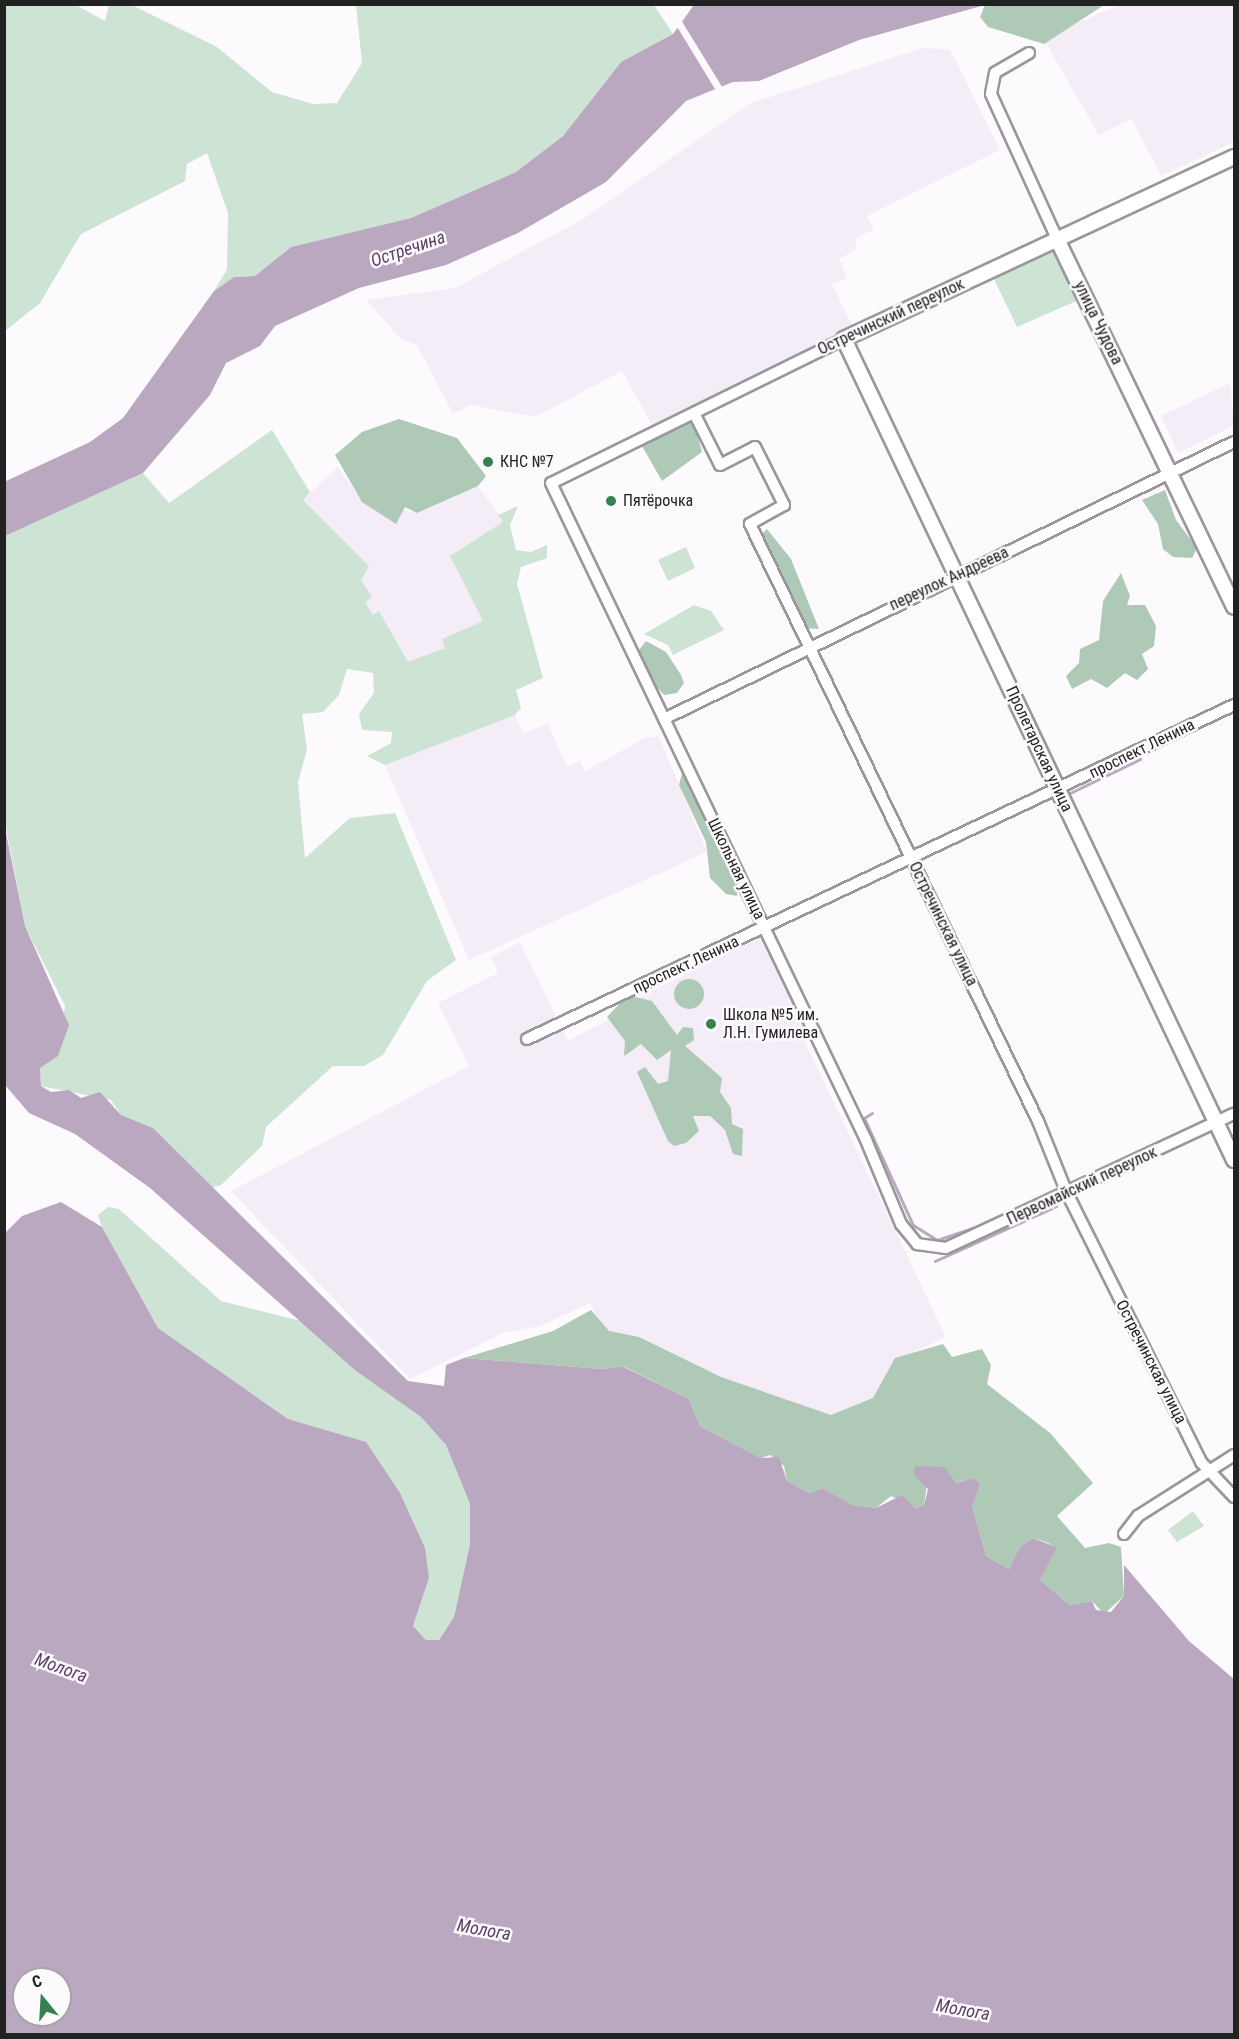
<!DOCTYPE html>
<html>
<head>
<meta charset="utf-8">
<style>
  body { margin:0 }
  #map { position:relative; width:1239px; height:2039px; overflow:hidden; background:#fdfafe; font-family:"Roboto Condensed",sans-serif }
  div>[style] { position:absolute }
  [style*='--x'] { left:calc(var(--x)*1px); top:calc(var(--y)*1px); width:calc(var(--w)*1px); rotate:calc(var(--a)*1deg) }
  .built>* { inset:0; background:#f4edf7 }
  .green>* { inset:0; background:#cde3d3 }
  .forest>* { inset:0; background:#aec9b5 }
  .round { border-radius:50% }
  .water>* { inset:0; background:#baa8c1 }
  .pier>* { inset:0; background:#fdfafe }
  .stream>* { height:3px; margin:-1.5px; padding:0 1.5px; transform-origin:1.5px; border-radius:1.5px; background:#baa8c1 }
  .roads { filter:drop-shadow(2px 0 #99979a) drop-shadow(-2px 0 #99979a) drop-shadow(0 2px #99979a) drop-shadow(0 -2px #99979a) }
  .minor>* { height:10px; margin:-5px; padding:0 5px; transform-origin:5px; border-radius:5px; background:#fff }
  .tertiary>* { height:14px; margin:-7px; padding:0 7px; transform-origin:7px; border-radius:7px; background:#fff }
  .dots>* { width:16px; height:16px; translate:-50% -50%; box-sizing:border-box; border:3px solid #fdfafe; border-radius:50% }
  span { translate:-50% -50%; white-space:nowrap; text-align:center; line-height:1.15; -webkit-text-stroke:5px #fdfafe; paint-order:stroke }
  .street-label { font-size:16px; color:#232223 }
  .poi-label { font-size:16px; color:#232223 }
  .left { translate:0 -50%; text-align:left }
  .water-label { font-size:18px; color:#5b3f66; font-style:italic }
  .frame { position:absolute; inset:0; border:6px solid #232223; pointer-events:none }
  .north { position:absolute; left:12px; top:1967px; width:60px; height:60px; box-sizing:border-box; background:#fdfafe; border:2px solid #a6a4a6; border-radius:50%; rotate:342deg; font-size:16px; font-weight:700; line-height:24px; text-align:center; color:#232223 }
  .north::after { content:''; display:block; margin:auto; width:21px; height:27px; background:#358251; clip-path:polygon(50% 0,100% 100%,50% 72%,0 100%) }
</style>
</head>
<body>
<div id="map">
  <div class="built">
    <div style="clip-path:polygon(1119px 5px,1234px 5px,1234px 142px,1161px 176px,1132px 119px,1099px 135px,1043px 38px)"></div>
    <div style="clip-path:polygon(923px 48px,950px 49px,1000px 150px,867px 216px,874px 229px,857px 238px,855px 250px,839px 259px,847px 278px,832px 284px,853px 327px,653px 427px,622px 371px,535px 417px,471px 405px,453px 414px,417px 345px,401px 339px,366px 300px,455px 288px,583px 219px,751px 103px)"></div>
    <div style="clip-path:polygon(1230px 383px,1234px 426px,1178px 453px,1161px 416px)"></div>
    <div style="clip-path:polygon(338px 467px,362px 502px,417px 513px,478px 486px,504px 522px,450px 556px,483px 621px,443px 639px,445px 648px,408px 663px,379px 612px,373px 615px,365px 602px,371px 597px,361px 580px,302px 500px)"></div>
    <div style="clip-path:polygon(515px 715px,523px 733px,548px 724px,567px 767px,580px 761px,585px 771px,647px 737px,659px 737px,707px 852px,469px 960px,385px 765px)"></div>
    <div style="clip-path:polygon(762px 937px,810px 1036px,804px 1040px,946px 1337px,902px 1358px,872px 1404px,830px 1420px,606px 1333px,590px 1303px,540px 1326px,505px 1332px,410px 1379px,231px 1191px,469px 1066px,438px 1003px,498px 973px,491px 957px,520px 942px,568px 1041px,614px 1017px,611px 1011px)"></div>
  </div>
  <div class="green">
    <div style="clip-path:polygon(5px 5px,76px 5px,105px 21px,109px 5px,132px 5px,217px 47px,272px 92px,313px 104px,337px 103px,362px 63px,356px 5px,654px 5px,673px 34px,621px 62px,563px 136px,516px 172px,411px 218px,291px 247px,255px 276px,234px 277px,214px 291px,227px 269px,228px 213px,207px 153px,187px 164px,185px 181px,81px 234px,40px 303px,5px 331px)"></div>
    <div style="clip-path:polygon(1054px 250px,1081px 299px,1017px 327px,993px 277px)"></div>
    <div style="clip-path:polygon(272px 430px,310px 492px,303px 500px,369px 566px,361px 580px,372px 597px,365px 602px,373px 615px,379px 611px,408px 662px,445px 648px,442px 639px,483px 621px,450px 556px,503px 522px,498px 515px,518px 506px,510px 525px,516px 550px,531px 552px,547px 545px,547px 558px,521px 567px,517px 584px,543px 678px,516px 690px,521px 708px,515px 715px,385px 765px,367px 756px,391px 743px,392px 732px,362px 730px,359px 714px,374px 693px,373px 673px,347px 669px,339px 695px,323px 712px,302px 714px,307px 749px,298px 783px,305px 858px,350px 818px,395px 813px,456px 960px,427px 981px,383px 1055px,364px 1066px,333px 1066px,266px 1127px,262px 1146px,221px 1185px,209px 1189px,153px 1128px,121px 1115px,111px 1100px,41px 1086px,40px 1068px,58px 1056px,65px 1006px,25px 926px,5px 823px,5px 536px,143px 473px,169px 503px)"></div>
    <div style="clip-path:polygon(686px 547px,695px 568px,668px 581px,658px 560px)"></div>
    <div style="clip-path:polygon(694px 605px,711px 611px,724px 630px,673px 655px,668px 645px,644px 634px)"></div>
    <div style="clip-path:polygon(108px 1207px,119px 1209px,221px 1301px,305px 1322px,356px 1371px,421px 1417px,446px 1445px,470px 1504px,470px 1544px,454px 1617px,439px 1640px,426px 1640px,413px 1626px,429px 1578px,366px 1443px,288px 1419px,158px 1328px,102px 1227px,98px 1215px)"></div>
    <div style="clip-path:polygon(1193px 1511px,1204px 1526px,1177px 1542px,1168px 1530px)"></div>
  </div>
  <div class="forest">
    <div style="clip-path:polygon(985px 5px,1104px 5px,1044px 44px,988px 27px,980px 17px)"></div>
    <div style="clip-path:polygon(399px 419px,457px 438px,486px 476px,478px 486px,417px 513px,405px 507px,396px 524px,362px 502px,335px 455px,362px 432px)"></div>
    <div style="clip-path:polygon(693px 419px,702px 452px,662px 481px,642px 446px,646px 438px)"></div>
    <div style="clip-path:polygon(1165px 490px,1176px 520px,1197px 548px,1192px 558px,1173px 557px,1163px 549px,1158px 524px,1142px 500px)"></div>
    <div style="clip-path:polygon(767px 529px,791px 559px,819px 629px,805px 628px,768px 553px,762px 534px)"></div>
    <div style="clip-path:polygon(1121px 573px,1130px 596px,1127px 605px,1145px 605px,1156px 626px,1154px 646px,1142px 654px,1148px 669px,1137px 680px,1125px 673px,1107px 688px,1091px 679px,1072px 689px,1066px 676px,1079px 663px,1080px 649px,1099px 640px,1103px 601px)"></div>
    <div style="clip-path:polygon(646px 641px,666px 652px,681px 675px,684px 683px,677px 693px,664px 695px,654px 684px,639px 650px)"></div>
    <div style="clip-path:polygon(682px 773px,737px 876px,737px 896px,726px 894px,710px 878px,706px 842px,679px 785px)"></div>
    <div class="round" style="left:674px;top:979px;width:30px;height:30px"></div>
    <div style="clip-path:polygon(635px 997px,652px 1001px,677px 1035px,683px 1027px,693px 1028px,694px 1040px,685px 1046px,722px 1078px,720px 1092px,731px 1108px,732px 1124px,743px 1129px,742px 1156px,733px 1154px,725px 1130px,710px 1116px,693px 1116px,699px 1131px,686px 1143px,674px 1146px,668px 1141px,637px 1072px,645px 1067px,658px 1084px,668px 1081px,671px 1050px,657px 1060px,641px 1044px,624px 1056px,625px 1041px,607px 1017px,625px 998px)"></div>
    <div style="clip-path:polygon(591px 1310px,609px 1331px,639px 1337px,721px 1377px,831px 1415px,873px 1398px,895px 1358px,943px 1344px,952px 1357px,982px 1349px,991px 1365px,987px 1384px,1050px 1433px,1093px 1483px,1057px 1516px,1085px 1548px,1109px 1543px,1121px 1547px,1124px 1596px,1104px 1614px,1092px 1601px,1070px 1605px,1040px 1580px,1056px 1547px,1046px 1542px,1032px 1538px,1019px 1548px,1009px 1569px,986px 1556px,972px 1505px,973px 1478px,955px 1483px,914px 1475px,927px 1484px,924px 1505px,915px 1508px,891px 1496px,876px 1508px,853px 1505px,823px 1488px,809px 1493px,787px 1481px,784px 1466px,770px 1455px,761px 1458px,700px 1426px,689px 1399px,623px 1366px,604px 1369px,464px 1358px,553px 1331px)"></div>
  </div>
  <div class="water">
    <div style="clip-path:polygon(694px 5px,985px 5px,859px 40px,759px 81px,733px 82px,686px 101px,606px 182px,518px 233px,446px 265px,359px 288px,275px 326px,260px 346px,226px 363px,210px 395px,143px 473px,5px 536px,4px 482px,90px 442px,123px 418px,214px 291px,234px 277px,255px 276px,291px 247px,411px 218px,516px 172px,563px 136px,621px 62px,673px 34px)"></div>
    <div style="clip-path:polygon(evenodd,4px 823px,25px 926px,69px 1025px,58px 1056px,40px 1068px,41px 1086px,51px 1092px,69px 1090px,81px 1098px,100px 1092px,121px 1115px,153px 1128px,408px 1381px,444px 1386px,446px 1365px,464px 1358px,604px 1369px,622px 1366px,689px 1399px,700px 1426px,761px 1458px,779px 1457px,787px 1481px,809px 1493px,823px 1488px,853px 1505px,876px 1508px,902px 1495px,915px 1508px,924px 1505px,928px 1489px,914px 1475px,915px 1466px,944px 1467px,956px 1483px,973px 1478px,980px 1484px,972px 1505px,986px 1556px,1009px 1569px,1019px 1548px,1032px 1538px,1057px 1547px,1040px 1580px,1070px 1605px,1092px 1601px,1096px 1610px,1111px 1612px,1124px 1596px,1124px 1565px,1189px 1641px,1234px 1679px,1234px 2034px,5px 2034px,5px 1233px,22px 1216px,61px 1202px,102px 1227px,158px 1328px,288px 1419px,366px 1442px,400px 1493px,425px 1548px,429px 1578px,413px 1626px,426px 1640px,439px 1640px,454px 1617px,470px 1544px,470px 1504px,446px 1445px,421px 1417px,356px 1371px,150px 1188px,75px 1134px,29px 1113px,5px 1085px,4px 823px,24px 1979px,60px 1979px,60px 2015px,24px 2015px,24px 1979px)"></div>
  </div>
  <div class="pier">
    <div style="clip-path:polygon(681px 20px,724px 90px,718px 94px,676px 25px)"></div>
  </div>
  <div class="stream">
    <div style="--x:1070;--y:793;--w:78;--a:-25.9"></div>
    <div style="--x:872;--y:1113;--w:9;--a:148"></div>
    <div style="--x:864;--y:1118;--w:118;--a:65.4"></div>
    <div style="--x:913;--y:1225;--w:28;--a:32"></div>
    <div style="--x:937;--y:1240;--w:43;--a:-18.9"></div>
    <div style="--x:935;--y:1261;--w:133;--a:-24.4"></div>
  </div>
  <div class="roads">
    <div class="minor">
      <div style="--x:1029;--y:53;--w:39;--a:150"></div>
      <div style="--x:995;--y:73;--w:21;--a:101"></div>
      <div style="--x:991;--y:94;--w:159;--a:65.5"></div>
      <div style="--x:844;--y:339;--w:326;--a:153.8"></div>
      <div style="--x:551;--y:483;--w:729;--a:64.38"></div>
      <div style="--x:866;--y:1140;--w:91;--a:67.4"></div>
      <div style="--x:901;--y:1224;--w:26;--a:51"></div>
      <div style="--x:917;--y:1244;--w:29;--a:8"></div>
      <div style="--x:946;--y:1248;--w:318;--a:-25"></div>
      <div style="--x:694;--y:413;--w:58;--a:63.4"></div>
      <div style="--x:720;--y:465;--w:39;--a:-27"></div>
      <div style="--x:755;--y:447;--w:65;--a:63.4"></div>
      <div style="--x:784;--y:505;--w:39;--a:151"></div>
      <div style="--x:750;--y:524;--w:663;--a:64.25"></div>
      <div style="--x:1038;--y:1121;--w:78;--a:68.1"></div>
      <div style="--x:1067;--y:1193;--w:301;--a:63.5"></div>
      <div style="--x:1201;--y:1462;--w:48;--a:46.7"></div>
      <div style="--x:664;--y:719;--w:634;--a:-25.92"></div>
      <div style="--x:527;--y:1039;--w:782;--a:-25.29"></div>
      <div style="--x:1124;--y:1534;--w:23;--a:-52"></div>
      <div style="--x:1138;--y:1516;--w:114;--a:-32.4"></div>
    </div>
    <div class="tertiary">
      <div style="--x:1234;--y:157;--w:430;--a:155"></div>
      <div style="--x:844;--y:339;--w:909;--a:64.59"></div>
      <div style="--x:1057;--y:239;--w:408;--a:64.3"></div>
    </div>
  </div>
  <div class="dots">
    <div style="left:488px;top:462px;background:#358251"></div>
    <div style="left:611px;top:501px;background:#358251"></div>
    <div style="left:711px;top:1024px;background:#358251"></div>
  </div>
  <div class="street-label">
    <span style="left:891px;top:317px;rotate:-25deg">Остречинский переулок</span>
    <span style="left:1098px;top:323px;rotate:64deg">улица Чудова</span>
    <span style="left:949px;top:579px;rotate:-25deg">переулок Андреева</span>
    <span style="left:1039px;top:749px;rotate:65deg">Пролетарская улица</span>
    <span style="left:1142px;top:749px;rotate:-26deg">проспект Ленина</span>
    <span style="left:736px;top:869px;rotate:64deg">Школьная улица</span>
    <span style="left:943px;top:924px;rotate:64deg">Остречинская улица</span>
    <span style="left:686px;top:965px;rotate:-25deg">проспект Ленина</span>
    <span style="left:1082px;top:1186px;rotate:-25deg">Первомайский переулок</span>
    <span style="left:1151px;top:1362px;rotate:63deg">Остречинская улица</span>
  </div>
  <div class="poi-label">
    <span class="left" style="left:500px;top:462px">КНС №7</span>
    <span class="left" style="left:623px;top:501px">Пятёрочка</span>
    <span class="left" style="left:723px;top:1024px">Школа №5 им.<br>Л.Н. Гумилева</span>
  </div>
  <div class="water-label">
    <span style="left:408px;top:249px;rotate:-19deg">Остречина</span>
    <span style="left:61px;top:1668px;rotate:20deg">Молога</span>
    <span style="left:484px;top:1930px;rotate:10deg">Молога</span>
    <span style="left:963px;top:2010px;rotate:10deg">Молога</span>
  </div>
  <div class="frame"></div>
  <div class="north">С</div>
</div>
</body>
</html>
